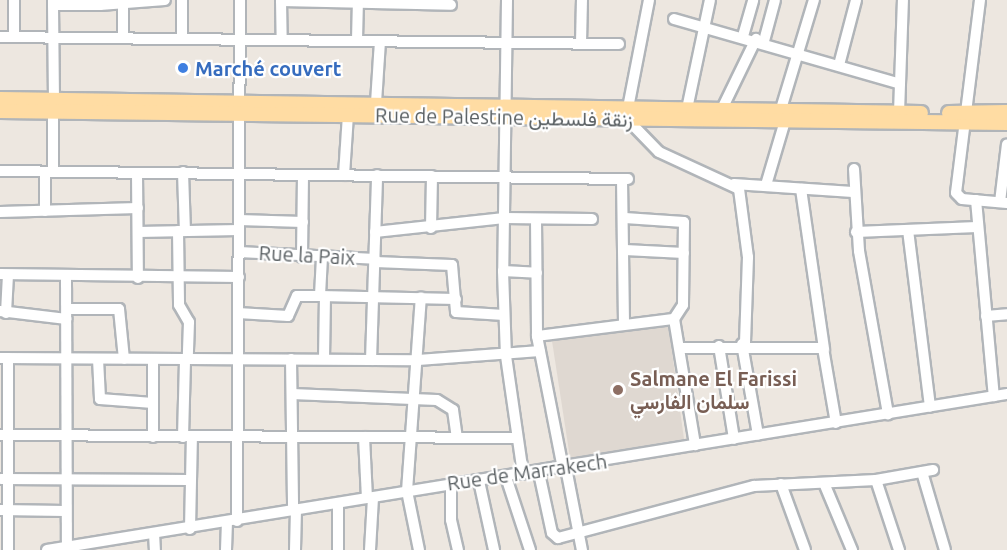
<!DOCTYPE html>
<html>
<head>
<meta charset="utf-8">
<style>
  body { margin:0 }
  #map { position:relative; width:1007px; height:550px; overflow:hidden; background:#ede7e0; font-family:Ubuntu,Vazirmatn,sans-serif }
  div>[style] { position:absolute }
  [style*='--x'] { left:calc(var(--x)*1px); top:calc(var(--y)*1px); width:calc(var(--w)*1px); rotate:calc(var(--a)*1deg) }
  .education>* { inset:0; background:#dfd8d1 }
  .roads { filter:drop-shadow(2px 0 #b1b5b9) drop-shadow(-2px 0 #b1b5b9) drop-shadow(0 2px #b1b5b9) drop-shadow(0 -2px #b1b5b9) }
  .minor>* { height:10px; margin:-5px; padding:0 5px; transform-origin:5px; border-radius:5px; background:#fff }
  .major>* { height:14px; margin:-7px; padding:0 7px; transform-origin:7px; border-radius:7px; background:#ffdca3 }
  .dots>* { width:16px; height:16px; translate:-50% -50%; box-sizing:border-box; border:3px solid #fff; border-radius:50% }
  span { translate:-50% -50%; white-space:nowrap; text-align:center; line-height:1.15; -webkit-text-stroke:4.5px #fff; paint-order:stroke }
  .shop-label { font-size:20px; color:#366cbe; font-weight:700 }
  .left { translate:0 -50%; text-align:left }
  .street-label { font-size:20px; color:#595f62 }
  .education-label { font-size:20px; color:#785e54; font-weight:700 }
</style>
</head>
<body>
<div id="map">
  <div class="education">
    <div style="clip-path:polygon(668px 323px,684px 439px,570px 458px,552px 341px)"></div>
  </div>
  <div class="roads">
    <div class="minor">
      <div style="--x:53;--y:0;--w:5;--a:90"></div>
      <div style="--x:53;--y:5;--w:47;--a:0"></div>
      <div style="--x:100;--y:0;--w:5;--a:90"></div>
      <div style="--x:100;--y:5;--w:65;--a:-4.4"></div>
      <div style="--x:281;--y:0;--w:39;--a:89"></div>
      <div style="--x:507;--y:0;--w:271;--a:90.8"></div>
      <div style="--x:503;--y:271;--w:85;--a:88"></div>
      <div style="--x:506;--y:356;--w:119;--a:81.8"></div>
      <div style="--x:649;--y:0;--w:120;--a:101"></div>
      <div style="--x:626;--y:118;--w:47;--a:45.9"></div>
      <div style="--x:659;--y:152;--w:88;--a:24.8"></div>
      <div style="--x:739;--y:189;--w:69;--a:82.5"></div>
      <div style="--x:748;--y:257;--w:87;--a:92"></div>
      <div style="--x:980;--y:0;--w:194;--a:97.1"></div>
      <div style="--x:956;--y:193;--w:8;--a:45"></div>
      <div style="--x:962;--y:199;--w:45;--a:5.1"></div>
      <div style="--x:281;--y:1;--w:170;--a:1.3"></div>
      <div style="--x:53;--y:5;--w:96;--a:89.4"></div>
      <div style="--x:674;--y:19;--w:235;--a:16"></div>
      <div style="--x:743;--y:36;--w:37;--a:-74"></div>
      <div style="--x:0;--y:37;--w:619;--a:0.65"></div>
      <div style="--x:14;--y:37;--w:37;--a:-90"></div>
      <div style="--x:123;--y:37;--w:34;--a:-90"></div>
      <div style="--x:182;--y:38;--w:38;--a:-90"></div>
      <div style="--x:357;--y:40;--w:40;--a:-88.6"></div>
      <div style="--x:764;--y:41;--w:42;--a:-75"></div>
      <div style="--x:581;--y:43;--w:43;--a:-88.7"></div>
      <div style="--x:839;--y:65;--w:67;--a:-75.3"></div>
      <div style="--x:376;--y:103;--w:62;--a:-86.3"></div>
      <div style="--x:687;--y:109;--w:111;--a:-78.1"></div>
      <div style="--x:722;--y:109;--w:78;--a:-64.1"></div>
      <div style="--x:781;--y:109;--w:114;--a:-73.2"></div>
      <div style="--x:53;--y:111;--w:60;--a:90"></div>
      <div style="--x:899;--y:113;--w:113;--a:-88"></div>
      <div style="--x:854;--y:169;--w:82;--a:86.5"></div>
      <div style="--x:859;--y:251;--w:166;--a:79.9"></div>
      <div style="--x:0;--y:171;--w:628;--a:0.73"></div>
      <div style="--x:45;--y:172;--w:39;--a:90"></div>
      <div style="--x:183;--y:172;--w:59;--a:88.1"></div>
      <div style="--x:137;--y:173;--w:105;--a:89.5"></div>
      <div style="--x:344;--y:175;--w:61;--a:-86.2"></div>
      <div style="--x:622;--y:179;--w:144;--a:89.2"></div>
      <div style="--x:734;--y:184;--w:119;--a:3.8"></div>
      <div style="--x:766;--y:185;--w:67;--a:-73.5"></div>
      <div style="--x:801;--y:189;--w:162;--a:81.8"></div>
      <div style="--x:976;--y:200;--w:197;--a:84.8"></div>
      <div style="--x:1000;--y:202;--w:58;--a:-83.1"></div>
      <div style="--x:0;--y:212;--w:138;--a:-1.7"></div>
      <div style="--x:625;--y:218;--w:59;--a:3.9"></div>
      <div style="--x:684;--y:222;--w:83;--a:90.7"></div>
      <div style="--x:683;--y:305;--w:17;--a:123"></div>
      <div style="--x:536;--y:219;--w:117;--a:89.5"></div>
      <div style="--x:537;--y:336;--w:136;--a:78.9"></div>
      <div style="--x:239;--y:220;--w:64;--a:1.8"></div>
      <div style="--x:431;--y:228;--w:52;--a:-88.9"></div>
      <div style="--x:908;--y:230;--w:178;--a:82.9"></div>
      <div style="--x:178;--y:231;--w:74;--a:89.2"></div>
      <div style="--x:179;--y:305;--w:20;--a:60"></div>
      <div style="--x:189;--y:322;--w:37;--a:92"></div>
      <div style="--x:138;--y:232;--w:101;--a:-1.1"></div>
      <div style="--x:375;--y:232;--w:130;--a:-6.2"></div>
      <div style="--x:504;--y:218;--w:88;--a:0.7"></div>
      <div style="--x:856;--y:232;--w:121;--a:-2.4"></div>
      <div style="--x:625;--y:250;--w:59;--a:2.9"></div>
      <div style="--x:239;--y:252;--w:136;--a:2.9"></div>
      <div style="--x:302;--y:257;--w:82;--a:-89.3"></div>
      <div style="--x:322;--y:257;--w:39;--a:93"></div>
      <div style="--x:320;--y:296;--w:136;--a:1.3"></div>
      <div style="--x:375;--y:262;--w:77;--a:2.2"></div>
      <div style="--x:452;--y:265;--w:47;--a:85.1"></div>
      <div style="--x:456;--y:312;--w:48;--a:3.6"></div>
      <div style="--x:503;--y:271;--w:34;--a:3"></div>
      <div style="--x:0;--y:274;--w:239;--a:0.7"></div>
      <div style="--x:66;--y:278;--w:269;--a:89.8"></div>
      <div style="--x:67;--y:309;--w:52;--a:0"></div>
      <div style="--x:119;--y:309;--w:50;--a:84.3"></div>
      <div style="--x:0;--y:311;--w:67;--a:6.8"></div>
      <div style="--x:6;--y:313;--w:38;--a:-87"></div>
      <div style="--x:238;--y:313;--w:50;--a:3.4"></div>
      <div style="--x:288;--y:316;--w:22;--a:-66"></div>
      <div style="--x:297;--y:296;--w:23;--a:0"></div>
      <div style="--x:986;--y:316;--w:21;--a:-5"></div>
      <div style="--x:537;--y:336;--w:138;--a:-7.1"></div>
      <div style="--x:674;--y:319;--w:128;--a:80.5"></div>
      <div style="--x:742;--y:344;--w:92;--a:80"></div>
      <div style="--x:719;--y:346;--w:94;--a:80.8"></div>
      <div style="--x:682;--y:348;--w:141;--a:0"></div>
      <div style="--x:823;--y:348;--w:76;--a:80.2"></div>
      <div style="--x:0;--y:358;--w:418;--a:0.3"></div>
      <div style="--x:418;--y:360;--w:122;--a:-4.2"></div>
      <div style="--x:8;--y:358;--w:192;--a:90"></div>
      <div style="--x:98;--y:359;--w:40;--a:87.1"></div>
      <div style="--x:100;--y:399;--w:53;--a:4.3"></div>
      <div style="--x:291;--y:359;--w:152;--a:89.2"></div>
      <div style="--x:324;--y:359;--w:62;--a:-89.1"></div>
      <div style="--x:371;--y:360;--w:185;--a:-88.1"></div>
      <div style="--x:292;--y:394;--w:145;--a:2.4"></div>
      <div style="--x:437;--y:400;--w:19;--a:32"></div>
      <div style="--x:453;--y:410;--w:27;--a:82"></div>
      <div style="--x:0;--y:435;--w:517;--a:0.33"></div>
      <div style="--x:153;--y:437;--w:77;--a:-90"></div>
      <div style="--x:183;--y:437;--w:78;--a:-88.5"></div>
      <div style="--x:364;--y:437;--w:61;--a:87.2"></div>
      <div style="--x:566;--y:468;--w:84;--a:79"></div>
      <div style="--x:922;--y:472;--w:81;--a:73.6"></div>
      <div style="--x:539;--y:473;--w:61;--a:77.8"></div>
      <div style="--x:552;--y:533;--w:8;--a:40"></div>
      <div style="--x:558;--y:538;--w:203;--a:-14.9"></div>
      <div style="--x:754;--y:486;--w:122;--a:-2.8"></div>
      <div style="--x:876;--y:480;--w:58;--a:-10"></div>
      <div style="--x:506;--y:477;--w:77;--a:71.8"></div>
      <div style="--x:1;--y:479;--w:189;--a:0.3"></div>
      <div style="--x:876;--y:480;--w:74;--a:71.8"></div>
      <div style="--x:479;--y:481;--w:71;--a:77.7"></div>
      <div style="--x:824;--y:483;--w:73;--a:67.3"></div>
      <div style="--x:451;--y:484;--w:36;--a:90"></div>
      <div style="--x:451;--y:520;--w:31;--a:77"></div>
      <div style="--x:781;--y:484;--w:70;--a:70"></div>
      <div style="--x:0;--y:510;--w:65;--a:0.9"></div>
      <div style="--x:237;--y:521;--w:521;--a:-89.67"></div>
      <div style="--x:190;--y:529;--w:92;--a:-88.8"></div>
      <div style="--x:154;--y:533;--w:17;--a:87"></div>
      <div style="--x:47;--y:550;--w:973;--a:-9.23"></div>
      <div style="--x:226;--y:550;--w:27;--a:-88"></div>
      <div style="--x:295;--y:550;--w:40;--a:-88.6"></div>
      <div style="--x:338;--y:550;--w:47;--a:-90"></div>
      <div style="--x:370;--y:550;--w:52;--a:-86.7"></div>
      <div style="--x:419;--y:550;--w:60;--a:-101.5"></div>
      <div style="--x:407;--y:491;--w:194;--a:-85.9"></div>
    </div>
    <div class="major">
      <div style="--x:0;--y:99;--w:921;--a:0.87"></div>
      <div style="--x:0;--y:111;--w:1007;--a:0.68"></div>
      <div style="--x:949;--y:113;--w:58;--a:-1"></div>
    </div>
  </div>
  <div class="dots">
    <div style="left:183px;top:68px;background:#3f7fe0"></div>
    <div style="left:618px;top:390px;background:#8d6e63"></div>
  </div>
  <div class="shop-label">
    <span class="left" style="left:195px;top:68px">Marché couvert</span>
  </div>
  <div class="street-label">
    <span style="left:504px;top:117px;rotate:1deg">Rue de Palestine زنقة فلسطين</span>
    <span style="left:307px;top:255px;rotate:3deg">Rue la Paix</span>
    <span style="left:527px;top:472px;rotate:-8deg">Rue de Marrakech</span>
  </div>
  <div class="education-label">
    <span class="left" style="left:630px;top:390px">Salmane El Farissi<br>سلمان الفارسي</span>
  </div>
</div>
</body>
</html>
